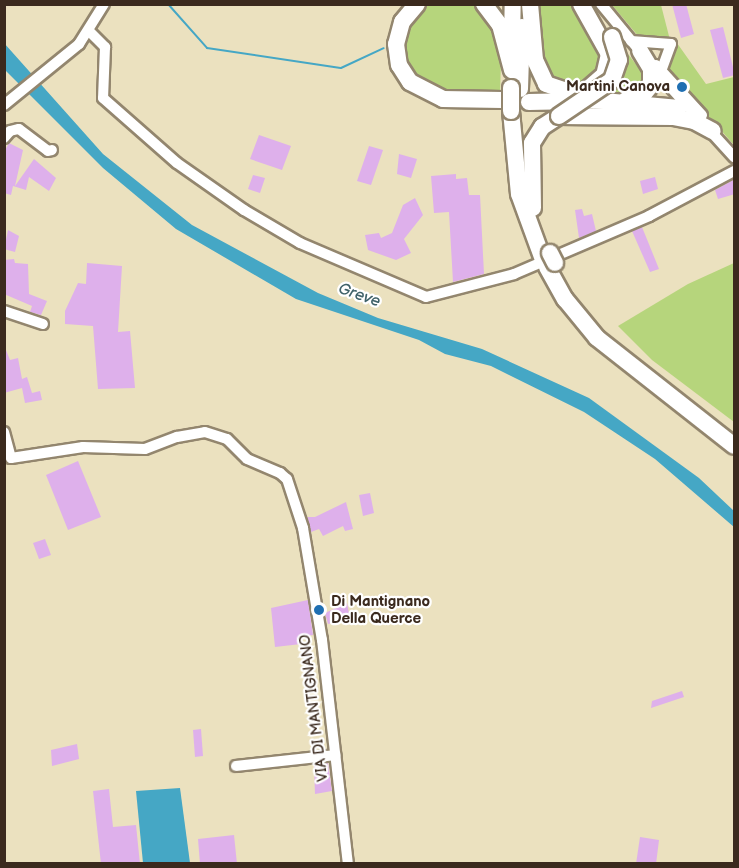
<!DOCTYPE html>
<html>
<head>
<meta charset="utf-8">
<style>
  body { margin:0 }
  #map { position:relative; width:739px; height:868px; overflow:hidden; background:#ebe1bf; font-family:"Balsamiq Sans",sans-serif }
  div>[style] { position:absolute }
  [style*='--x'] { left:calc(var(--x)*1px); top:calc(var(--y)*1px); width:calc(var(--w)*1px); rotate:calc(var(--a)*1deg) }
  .green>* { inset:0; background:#b6d57c }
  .water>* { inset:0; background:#45a7c5 }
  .stream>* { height:2px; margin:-1px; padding:0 1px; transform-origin:1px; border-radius:1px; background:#45a7c5 }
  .building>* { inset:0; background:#deb0eb }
  .roads { filter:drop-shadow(2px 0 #93866e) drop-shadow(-2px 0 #93866e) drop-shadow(0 2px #93866e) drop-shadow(0 -2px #93866e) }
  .minor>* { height:10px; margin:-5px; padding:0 5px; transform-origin:5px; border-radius:5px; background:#fff }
  .highway>* { height:16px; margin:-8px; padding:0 8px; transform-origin:8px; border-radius:8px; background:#fff }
  .bridges { filter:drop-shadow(2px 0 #93866e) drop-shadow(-2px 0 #93866e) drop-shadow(0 2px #93866e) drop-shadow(0 -2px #93866e) }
  .highway-bridge>* { height:16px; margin:-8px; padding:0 8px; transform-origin:8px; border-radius:8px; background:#fff }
  .dots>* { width:16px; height:16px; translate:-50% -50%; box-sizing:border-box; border:3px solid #fff; border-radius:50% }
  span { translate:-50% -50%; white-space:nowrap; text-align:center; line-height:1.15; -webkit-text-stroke:4.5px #fff; paint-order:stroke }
  .poi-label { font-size:15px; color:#3b2a1e; font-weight:700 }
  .right { translate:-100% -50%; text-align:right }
  .left { translate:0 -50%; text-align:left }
  .street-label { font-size:15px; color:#3b2a1e }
  .water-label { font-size:16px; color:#406269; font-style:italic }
  .frame { position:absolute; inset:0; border:6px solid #3b2a1e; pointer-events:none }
</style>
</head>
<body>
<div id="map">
  <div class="green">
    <div style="clip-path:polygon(426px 5px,474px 5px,492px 22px,501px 59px,500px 95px,443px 96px,411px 78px,400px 39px,417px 10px)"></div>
    <div style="clip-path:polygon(533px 5px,576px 5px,604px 48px,603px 68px,578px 89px,547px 78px)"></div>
    <div style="clip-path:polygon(612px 5px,661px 5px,670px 40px,639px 37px)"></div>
    <div style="clip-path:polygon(618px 41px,645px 76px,641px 89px,613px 96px,605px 92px)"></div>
    <div style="clip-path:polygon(677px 43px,706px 84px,734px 77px,734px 145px,667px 69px)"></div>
    <div style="clip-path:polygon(734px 263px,734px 422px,652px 360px,618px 326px,688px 284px)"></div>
  </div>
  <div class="water">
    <div style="clip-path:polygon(4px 43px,103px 154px,192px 225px,318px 293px,378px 318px,482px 349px,589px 398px,699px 478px,734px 511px,734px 527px,655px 459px,584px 412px,491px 366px,445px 354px,419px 340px,296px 299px,176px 229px,103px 168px,5px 70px)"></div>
    <div style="clip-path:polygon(180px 788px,190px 863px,143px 863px,136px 791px)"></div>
  </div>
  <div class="stream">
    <div style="--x:168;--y:4;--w:59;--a:48.4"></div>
    <div style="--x:207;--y:48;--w:135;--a:8.5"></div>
    <div style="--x:341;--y:68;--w:47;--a:-24.9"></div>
  </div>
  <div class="building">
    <div style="clip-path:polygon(672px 4px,686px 4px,694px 34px,681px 38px)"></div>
    <div style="clip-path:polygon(723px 27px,735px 75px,723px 78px,710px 30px)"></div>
    <div style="clip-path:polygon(259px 135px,291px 146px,282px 170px,250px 159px)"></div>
    <div style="clip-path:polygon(9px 143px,23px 150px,15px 186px,34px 159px,56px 178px,49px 191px,29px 177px,26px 190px,13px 186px,11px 195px,4px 193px,4px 152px)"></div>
    <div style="clip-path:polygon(369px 146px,383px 150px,371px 185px,357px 181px)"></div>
    <div style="clip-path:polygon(399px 154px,417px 159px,411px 178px,397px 174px)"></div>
    <div style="clip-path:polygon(456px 174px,456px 179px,467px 178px,469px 195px,480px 195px,484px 274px,453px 282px,449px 212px,434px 213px,431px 176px)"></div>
    <div style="clip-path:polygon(253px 175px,265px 178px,260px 193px,248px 189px)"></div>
    <div style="clip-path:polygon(655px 177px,658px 189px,643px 194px,640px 181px)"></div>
    <div style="clip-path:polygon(735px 179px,735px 194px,718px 199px,715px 190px)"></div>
    <div style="clip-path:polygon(415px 198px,423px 215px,404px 239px,411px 253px,396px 260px,368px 250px,365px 235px,379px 233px,381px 238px,392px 233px,403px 205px)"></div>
    <div style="clip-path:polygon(582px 209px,584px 216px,592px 214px,596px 231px,579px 238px,575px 210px)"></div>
    <div style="clip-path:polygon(642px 227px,659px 269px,650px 272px,632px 231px)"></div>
    <div style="clip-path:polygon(8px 230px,19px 236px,15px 252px,4px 249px)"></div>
    <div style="clip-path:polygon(14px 259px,15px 263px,28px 264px,29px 294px,47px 301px,41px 315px,30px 312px,32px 306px,4px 294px,4px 260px)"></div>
    <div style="clip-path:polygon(87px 263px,122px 266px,118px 332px,130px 331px,135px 388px,98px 389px,93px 326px,65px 324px,65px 311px,78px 283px,86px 284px)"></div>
    <div style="clip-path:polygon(4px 345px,10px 360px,18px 358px,22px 379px,27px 377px,32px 393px,40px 391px,42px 400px,25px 403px,22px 388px,4px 393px)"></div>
    <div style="clip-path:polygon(78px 461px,101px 517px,68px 530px,46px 475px)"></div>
    <div style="clip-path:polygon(370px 493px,374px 513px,363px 516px,359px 495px)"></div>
    <div style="clip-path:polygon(346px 502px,353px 529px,345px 531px,343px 526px,323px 536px,319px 529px,311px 532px,307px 517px,315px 517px)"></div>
    <div style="clip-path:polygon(45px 539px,51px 555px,39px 559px,33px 543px)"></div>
    <div style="clip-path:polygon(308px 600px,313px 635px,300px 637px,301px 644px,275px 647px,271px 608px)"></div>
    <div style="clip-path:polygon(347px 603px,350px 619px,328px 624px,325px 613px)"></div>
    <div style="clip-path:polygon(682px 691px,684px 697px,651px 708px,652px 701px)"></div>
    <div style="clip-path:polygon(201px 729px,203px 756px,195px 757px,193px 730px)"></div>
    <div style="clip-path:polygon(77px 744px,79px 759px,52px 766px,51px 750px)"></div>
    <div style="clip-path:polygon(328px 763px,332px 791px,315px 794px,314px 765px)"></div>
    <div style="clip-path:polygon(109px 789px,113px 827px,136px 825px,140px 864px,101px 864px,93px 791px)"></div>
    <div style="clip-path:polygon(234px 835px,237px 864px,200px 864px,198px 839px)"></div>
    <div style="clip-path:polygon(640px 837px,659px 840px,656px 864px,636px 864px)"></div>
  </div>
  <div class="roads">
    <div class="minor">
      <div style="--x:601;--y:4;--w:66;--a:50.5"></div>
      <div style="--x:89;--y:31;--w:23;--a:45"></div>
      <div style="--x:105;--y:47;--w:51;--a:92.2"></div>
      <div style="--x:103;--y:98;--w:98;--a:41.3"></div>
      <div style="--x:177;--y:163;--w:82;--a:35"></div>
      <div style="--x:244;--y:210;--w:65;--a:30.5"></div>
      <div style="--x:300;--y:243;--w:137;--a:23.2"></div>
      <div style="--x:426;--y:297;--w:91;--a:-14.6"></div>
      <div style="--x:514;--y:274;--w:147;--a:-23.2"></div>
      <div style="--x:649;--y:216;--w:96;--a:-27.9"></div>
      <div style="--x:631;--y:41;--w:40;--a:4.3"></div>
      <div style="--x:671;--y:44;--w:27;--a:110"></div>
      <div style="--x:656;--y:65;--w:68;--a:47.4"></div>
      <div style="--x:652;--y:67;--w:122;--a:47.7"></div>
      <div style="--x:4;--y:105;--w:97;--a:-39.1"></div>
      <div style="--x:79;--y:44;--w:47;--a:-58"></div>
      <div style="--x:4;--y:138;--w:9;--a:-49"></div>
      <div style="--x:10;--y:131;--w:9;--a:-13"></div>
      <div style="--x:19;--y:129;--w:36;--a:37"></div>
      <div style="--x:48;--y:151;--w:4;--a:-14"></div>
      <div style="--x:4;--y:311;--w:41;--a:18.4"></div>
      <div style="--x:4;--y:432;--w:27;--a:75"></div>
      <div style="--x:11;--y:458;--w:73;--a:-8.7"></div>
      <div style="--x:83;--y:447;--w:62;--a:1.8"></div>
      <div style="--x:145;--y:449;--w:34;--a:-21"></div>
      <div style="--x:177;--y:437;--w:28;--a:-10"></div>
      <div style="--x:205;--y:432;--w:23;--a:18"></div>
      <div style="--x:227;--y:439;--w:28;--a:45"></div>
      <div style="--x:247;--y:459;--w:36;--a:23"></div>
      <div style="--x:280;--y:473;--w:9;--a:41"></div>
      <div style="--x:287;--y:479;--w:52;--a:71.9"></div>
      <div style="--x:303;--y:528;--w:114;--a:80.4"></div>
      <div style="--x:322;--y:640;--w:226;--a:83.4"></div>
      <div style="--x:236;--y:766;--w:100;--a:-6.3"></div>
    </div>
    <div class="highway">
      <div style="--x:417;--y:4;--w:23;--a:130"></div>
      <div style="--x:402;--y:22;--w:23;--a:105"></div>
      <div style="--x:396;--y:44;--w:21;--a:82"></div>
      <div style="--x:399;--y:65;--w:20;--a:57"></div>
      <div style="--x:410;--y:82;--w:37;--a:27"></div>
      <div style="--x:443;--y:99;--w:59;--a:1"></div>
      <div style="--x:484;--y:4;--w:26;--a:53"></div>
      <div style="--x:500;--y:25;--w:47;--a:75.1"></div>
      <div style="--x:530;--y:4;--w:56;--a:84.9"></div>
      <div style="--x:535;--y:60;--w:26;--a:65"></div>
      <div style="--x:546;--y:84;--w:50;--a:18.8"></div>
      <div style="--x:593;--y:100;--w:86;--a:5.3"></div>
      <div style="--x:581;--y:4;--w:57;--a:60.8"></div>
      <div style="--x:609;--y:54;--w:22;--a:103"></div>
      <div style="--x:604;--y:75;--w:23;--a:139"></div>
      <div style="--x:512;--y:43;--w:39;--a:-89"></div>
      <div style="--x:520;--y:89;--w:62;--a:-88.2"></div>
      <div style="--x:626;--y:100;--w:18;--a:-16"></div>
      <div style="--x:643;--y:95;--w:13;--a:-51"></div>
      <div style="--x:651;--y:85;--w:16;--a:-90"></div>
      <div style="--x:651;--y:69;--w:21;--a:-121"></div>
      <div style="--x:529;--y:102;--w:48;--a:-1.2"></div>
      <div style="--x:511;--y:111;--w:83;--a:84.5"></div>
      <div style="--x:519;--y:194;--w:67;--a:69.9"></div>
      <div style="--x:533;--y:208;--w:65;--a:-90.9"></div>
      <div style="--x:532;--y:143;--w:19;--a:-58"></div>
      <div style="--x:542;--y:127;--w:20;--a:-33"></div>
      <div style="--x:559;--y:116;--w:114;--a:0.5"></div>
      <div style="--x:673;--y:117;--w:21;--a:11"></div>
      <div style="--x:694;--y:121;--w:21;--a:28"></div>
      <div style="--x:547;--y:267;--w:37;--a:61"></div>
      <div style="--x:565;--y:299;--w:50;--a:50.6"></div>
      <div style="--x:597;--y:338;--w:174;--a:38.2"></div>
    </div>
  </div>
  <div class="bridges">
    <div class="highway-bridge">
      <div style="--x:511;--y:111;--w:23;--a:-90"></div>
      <div style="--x:559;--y:116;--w:64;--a:-34.2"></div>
      <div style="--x:612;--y:80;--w:21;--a:-71"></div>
      <div style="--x:619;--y:60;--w:24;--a:-107"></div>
      <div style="--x:550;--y:253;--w:11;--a:63"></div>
    </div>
  </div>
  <div class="dots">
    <div style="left:682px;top:87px;background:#1f6fb2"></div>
    <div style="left:319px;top:610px;background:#1f6fb2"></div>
  </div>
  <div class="poi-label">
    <span class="right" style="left:670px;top:87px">Martini Canova</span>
    <span class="left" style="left:331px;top:610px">Di Mantignano<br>Della Querce</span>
  </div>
  <div class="street-label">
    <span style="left:314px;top:708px;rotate:-97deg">VIA DI MANTIGNANO</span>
  </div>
  <div class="water-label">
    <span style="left:359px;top:296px;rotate:19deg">Greve</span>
  </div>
  <div class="frame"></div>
</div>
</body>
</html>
